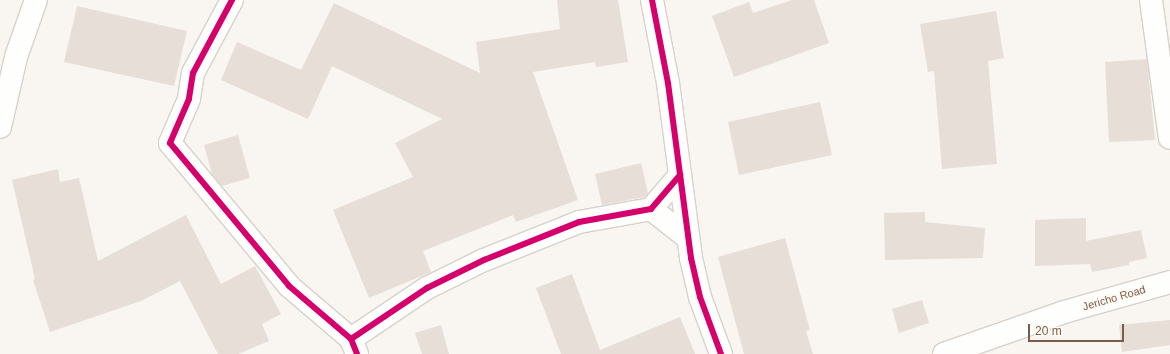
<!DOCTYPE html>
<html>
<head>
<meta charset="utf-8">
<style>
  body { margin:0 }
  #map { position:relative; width:1170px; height:354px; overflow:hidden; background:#f9f5f0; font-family:Helvetica,sans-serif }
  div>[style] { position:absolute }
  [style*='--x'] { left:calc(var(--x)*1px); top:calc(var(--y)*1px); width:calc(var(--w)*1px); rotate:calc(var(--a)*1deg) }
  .building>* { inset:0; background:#e6ded7 }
  .roads { filter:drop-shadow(1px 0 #d7d1cb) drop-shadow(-1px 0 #d7d1cb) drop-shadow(0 1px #d7d1cb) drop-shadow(0 -1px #d7d1cb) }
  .street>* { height:22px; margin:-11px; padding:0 11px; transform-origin:11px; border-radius:11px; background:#fefefd }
  .secondary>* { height:22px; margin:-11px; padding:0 11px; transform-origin:11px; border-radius:11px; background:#fefefd }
  .cycleway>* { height:6px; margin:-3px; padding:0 3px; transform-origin:3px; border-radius:3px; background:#d6006c }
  span { translate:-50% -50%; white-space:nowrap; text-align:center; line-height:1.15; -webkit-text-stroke:3.5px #fffaf3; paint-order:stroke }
  .street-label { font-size:11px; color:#7a5c4d }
  .scale { position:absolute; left:1028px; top:324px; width:96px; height:18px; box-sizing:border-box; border:2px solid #7a5c4d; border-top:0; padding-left:5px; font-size:12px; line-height:14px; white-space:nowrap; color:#7a5c4d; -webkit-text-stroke:3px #fffaf3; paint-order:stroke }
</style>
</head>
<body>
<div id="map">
  <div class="building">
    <div style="clip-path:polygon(557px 0,618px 0,628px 62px,596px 67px,595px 62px,533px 72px,578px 200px,516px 222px,513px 215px,423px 251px,431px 272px,369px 298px,333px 210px,413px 177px,395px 143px,442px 119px,332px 66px,308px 119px,221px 80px,237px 42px,301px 70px,334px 3px,480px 73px,476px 42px,560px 29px)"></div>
    <div style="clip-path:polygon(792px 0,814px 0,829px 43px,734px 77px,712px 16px,749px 2px,753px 13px)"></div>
    <div style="clip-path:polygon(77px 6px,187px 31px,174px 86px,64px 62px)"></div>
    <div style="clip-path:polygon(996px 11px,1004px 58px,988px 61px,997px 164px,942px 169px,934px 71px,928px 72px,920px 24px)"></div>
    <div style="clip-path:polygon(1147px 59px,1155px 140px,1109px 142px,1105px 62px)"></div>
    <div style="clip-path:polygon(820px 102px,832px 155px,739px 175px,728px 122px)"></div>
    <div style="clip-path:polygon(238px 135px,250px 178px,222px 186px,212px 174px,204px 145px)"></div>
    <div style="clip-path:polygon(641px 163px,648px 193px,644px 197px,602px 205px,595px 174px)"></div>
    <div style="clip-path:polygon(58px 169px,60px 182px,79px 178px,98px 261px,186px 215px,221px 284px,255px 266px,281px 314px,262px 324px,269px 341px,238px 354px,218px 354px,180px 281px,141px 301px,50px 332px,33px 280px,35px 279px,12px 180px)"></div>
    <div style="clip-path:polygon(925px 212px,925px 222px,985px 228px,983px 258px,885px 260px,884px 213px)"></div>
    <div style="clip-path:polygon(1086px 218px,1086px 241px,1141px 230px,1147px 258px,1129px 262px,1129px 265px,1092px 272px,1090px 264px,1035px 266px,1035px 220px)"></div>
    <div style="clip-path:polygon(785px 238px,810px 330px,806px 331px,813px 354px,744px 354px,718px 257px)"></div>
    <div style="clip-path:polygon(572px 274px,600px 350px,680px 317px,695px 354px,561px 354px,536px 288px)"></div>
    <div style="clip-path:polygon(922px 300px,929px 323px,899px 333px,892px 309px)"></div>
    <div style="clip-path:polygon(1170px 320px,1170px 345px,1122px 352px,1119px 325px)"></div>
    <div style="clip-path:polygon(441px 325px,449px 354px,422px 354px,415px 333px)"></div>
  </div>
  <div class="roads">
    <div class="street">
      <div style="--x:232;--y:0;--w:83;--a:118.1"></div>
      <div style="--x:193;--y:73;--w:26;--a:99"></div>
      <div style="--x:189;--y:99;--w:48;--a:113.4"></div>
      <div style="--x:170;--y:143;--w:186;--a:50.2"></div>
      <div style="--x:289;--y:286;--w:82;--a:40.5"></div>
      <div style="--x:351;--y:339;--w:16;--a:68"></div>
      <div style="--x:652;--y:0;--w:85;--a:79.1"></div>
      <div style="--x:668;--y:83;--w:177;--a:82.5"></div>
      <div style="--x:691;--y:258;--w:40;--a:77"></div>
      <div style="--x:700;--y:297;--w:61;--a:69.8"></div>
      <div style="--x:1151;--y:0;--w:139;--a:82.2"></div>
      <div style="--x:0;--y:127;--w:72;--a:-77.1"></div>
      <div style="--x:16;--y:57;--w:60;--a:-70.7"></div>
      <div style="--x:651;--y:209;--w:47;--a:38.1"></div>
      <div style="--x:351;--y:339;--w:92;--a:-33.9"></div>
      <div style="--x:427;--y:288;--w:64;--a:-26.2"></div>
      <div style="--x:484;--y:260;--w:102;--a:-21.8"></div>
      <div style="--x:579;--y:222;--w:73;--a:-10.2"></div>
      <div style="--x:651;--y:209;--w:45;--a:-49.5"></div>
    </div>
    <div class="secondary">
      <div style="--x:944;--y:354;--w:127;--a:-19.3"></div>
      <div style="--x:1064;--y:312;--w:110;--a:-15.8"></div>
    </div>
  </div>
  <div class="cycleway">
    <div style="--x:232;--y:0;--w:83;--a:118.1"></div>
    <div style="--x:193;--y:73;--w:26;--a:99"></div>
    <div style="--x:189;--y:99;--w:48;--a:113.4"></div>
    <div style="--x:170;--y:143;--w:186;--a:50.2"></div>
    <div style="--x:289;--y:286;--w:82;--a:40.5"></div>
    <div style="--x:351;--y:339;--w:16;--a:68"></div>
    <div style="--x:652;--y:0;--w:85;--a:79.1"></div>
    <div style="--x:668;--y:83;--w:177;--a:82.5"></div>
    <div style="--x:691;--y:258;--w:40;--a:77"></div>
    <div style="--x:700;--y:297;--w:61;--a:69.8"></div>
    <div style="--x:351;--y:339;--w:92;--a:-33.9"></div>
    <div style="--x:427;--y:288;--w:64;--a:-26.2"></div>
    <div style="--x:484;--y:260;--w:102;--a:-21.8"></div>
    <div style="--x:579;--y:222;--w:73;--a:-10.2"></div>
    <div style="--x:651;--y:209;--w:45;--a:-49.5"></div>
  </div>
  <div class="street-label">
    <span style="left:1114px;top:298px;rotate:-16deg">Jericho Road</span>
  </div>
  <div class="scale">20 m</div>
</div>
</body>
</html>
